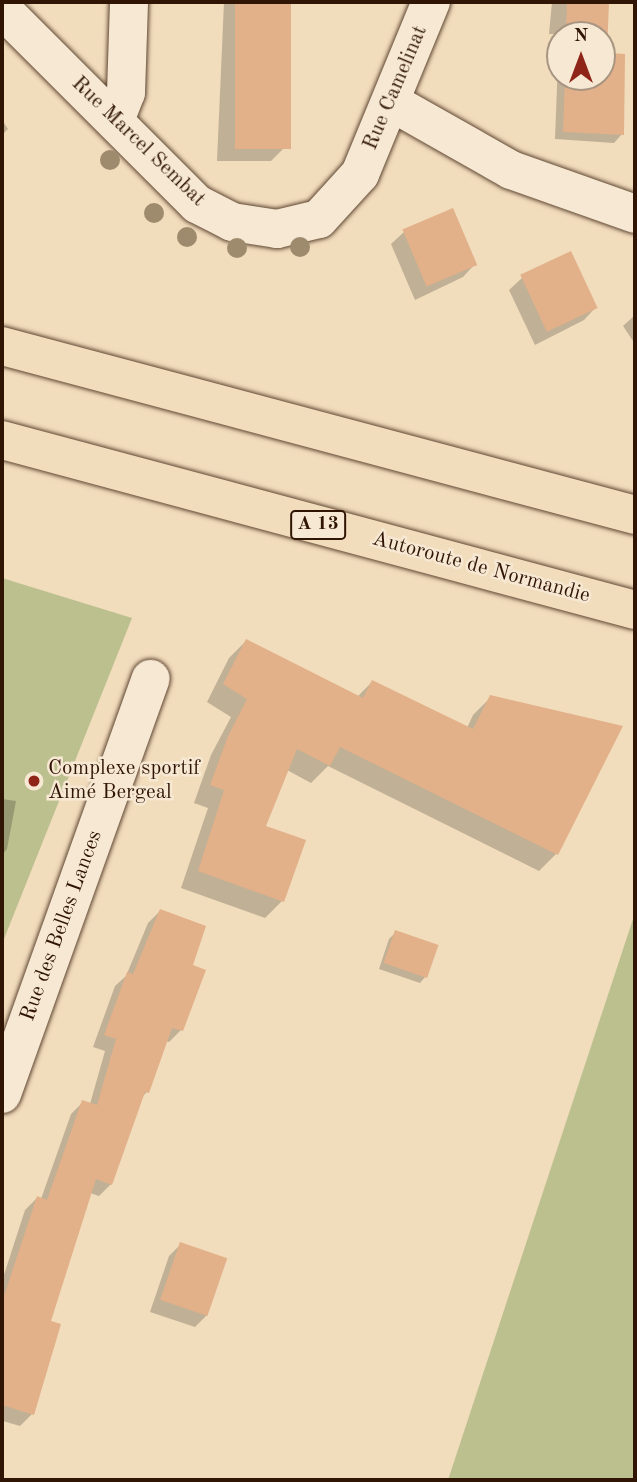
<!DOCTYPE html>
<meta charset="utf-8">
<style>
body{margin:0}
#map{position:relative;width:637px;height:1482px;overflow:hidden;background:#f1dcbc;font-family:"Old Standard TT",serif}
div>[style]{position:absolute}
.green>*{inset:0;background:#bcc08f}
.shadow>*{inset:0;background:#0003}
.building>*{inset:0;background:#e2b089;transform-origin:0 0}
.roads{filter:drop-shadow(0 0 2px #604733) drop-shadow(0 0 2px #604733)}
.street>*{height:38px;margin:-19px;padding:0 19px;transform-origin:19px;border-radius:19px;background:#f6e8d3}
.highway>*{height:38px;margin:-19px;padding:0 19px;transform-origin:19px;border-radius:19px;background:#f1dcbc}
.trees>*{width:20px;height:20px;margin:-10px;border-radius:50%;background:#9e8b6e}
.dots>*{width:19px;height:19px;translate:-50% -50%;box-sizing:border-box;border:4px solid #f6e8d3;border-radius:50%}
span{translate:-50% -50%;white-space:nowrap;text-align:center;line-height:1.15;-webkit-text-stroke:5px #f6e8d3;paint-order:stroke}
.shield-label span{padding:2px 5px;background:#f6e8d3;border:2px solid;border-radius:5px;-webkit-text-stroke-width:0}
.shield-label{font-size:19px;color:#301505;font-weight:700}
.street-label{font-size:21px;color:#301505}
.poi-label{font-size:21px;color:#301505}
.left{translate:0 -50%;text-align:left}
.frame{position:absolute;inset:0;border:4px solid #301505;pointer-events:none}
.north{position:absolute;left:546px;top:21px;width:70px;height:70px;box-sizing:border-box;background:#f6e8d3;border:2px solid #a79481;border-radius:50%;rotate:0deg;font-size:19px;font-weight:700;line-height:28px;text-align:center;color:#301505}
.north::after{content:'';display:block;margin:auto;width:24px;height:32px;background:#8f2418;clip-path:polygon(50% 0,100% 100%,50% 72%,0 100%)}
</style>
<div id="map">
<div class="green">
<i style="clip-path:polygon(2px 578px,132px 618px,2px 944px)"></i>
<i style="clip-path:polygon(635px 913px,635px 1480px,448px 1480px)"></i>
</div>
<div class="shadow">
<i style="clip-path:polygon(224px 2px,289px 2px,284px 148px,271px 161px,217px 161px)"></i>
<i style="clip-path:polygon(evenodd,552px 2px,607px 2px,606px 55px,622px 134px,614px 143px,555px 139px,559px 34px,549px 34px,552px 2px,560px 35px,602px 35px,602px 77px,560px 77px,560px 35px)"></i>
<i style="clip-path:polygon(2px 120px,8px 129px,2px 135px)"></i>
<i style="clip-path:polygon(404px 232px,475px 264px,463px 277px,415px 300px,391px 244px)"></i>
<i style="clip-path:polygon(522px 278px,596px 307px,584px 320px,535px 345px,509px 290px)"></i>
<i style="clip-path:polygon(635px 315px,635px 344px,623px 326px)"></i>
<i style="clip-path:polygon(246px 641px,357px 697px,372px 682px,467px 728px,473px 715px,491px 697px,556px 854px,539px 871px,328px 766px,311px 783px,287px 770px,264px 828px,282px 901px,265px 918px,181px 888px,208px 808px,194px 803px,211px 755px,231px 717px,207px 702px,229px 658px)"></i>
<i style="clip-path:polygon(2px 799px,16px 801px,7px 849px,2px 855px)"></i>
<i style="clip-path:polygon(160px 911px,191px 966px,181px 1030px,169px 1042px,166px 1041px,147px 1092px,141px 1098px,111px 1184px,99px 1196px,90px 1193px,49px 1322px,32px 1414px,20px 1426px,3px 1421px,2px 1426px,2px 1281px,25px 1210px,37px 1198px,41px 1199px,71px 1114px,83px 1102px,90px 1104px,105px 1051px,93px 1047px,115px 986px,126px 976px,148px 923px)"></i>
<i style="clip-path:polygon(396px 932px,426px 976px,420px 983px,379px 969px,389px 939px)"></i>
<i style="clip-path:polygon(181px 1244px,207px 1315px,195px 1327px,150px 1312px,169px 1256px)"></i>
</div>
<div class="building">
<i style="left:235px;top:2px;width:56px;height:147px"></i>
<i style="clip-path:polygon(567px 2px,609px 2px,607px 53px,625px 54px,624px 135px,563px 132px,565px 77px,602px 77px,602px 35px,566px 35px)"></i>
<i style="left:453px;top:208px;width:62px;height:55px;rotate:67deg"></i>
<i style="left:571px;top:251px;width:63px;height:56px;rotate:65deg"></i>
<i style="clip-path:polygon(246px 639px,363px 698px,372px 680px,473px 729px,490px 695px,623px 726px,558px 855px,340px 747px,330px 766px,297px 749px,266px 826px,306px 840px,284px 902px,198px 871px,224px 790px,210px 785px,228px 736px,247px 699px,223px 684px)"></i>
<i style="clip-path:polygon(160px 909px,206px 926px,193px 965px,206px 970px,183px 1031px,172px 1028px,149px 1093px,145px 1092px,112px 1185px,96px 1179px,51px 1321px,61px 1324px,34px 1415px,2px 1405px,2px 1302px,37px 1196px,47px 1200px,82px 1100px,97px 1105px,116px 1039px,104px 1035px,127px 972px,133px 974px)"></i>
<i style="left:395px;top:930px;width:46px;height:35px;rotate:19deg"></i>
<i style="left:180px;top:1242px;width:50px;height:61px;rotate:19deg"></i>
</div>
<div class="roads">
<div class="street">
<i style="left:2px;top:9px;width:276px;rotate:45deg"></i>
<i style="left:197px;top:204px;width:39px;rotate:27deg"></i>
<i style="left:232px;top:222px;width:46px;rotate:8.8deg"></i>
<i style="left:277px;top:229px;width:43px;rotate:-13.4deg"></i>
<i style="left:319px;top:219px;width:61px;rotate:-47.7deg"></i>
<i style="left:360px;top:174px;width:186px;rotate:-67.6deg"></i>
<i style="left:391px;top:102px;width:138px;rotate:29.5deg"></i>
<i style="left:511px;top:170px;width:132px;rotate:19.5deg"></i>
<i style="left:115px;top:121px;width:30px;rotate:-69deg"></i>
<i style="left:126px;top:93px;width:91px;rotate:-88.1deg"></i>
<i style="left:2px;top:1094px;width:441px;rotate:-70.3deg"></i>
</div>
<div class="highway">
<i style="left:2px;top:346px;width:655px;rotate:14.95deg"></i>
<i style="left:2px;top:440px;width:655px;rotate:15.03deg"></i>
</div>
</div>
<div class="trees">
<i style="left:110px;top:160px"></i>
<i style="left:154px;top:213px"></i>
<i style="left:187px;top:237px"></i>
<i style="left:300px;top:247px"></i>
<i style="left:237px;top:248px"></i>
</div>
<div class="dots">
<i style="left:34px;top:781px;background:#8f2418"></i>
</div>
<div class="shield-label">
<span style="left:318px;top:525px">A 13</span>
</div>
<div class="street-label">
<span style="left:396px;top:88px;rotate:-67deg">Rue Camelinat</span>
<span style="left:138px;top:142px;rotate:44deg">Rue Marcel Sembat</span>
<span style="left:481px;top:568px;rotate:15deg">Autoroute de Normandie</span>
<span style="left:62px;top:926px;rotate:-70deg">Rue des Belles Lances</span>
</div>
<div class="poi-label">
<span class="left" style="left:48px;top:781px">Complexe sportif<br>Aimé Bergeal</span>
</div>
<div class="frame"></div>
<div class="north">N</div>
</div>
